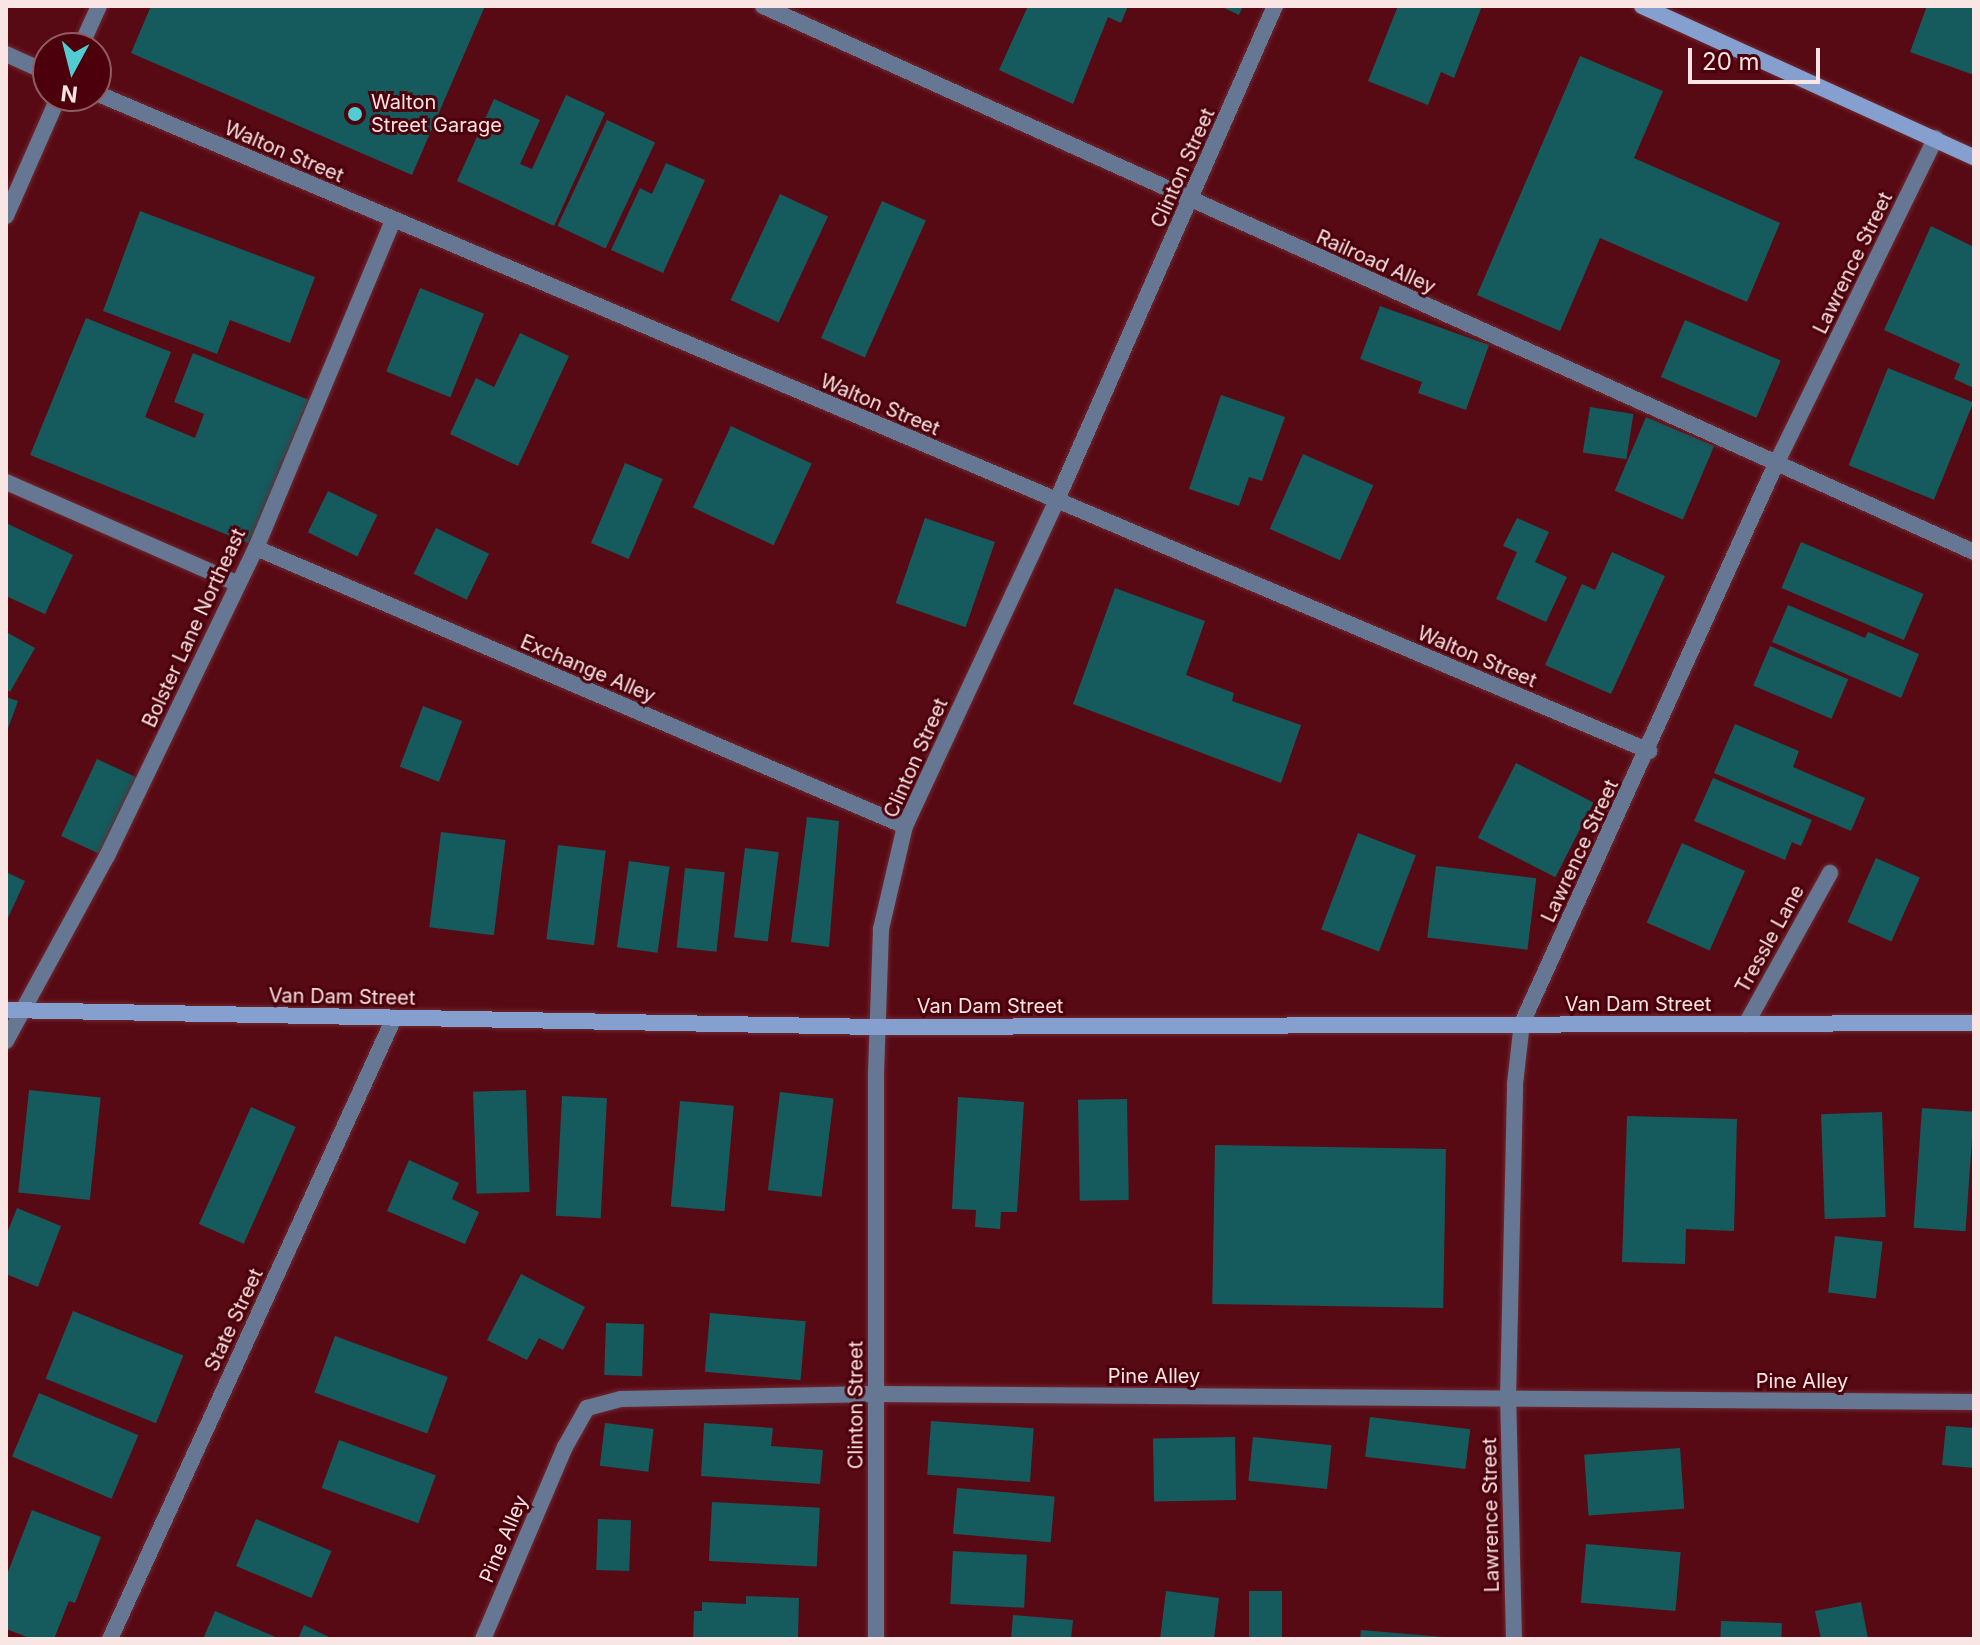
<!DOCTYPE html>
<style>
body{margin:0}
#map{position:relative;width:1980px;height:1645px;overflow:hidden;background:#580a14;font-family:Inter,sans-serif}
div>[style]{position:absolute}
.building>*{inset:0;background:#155a5d;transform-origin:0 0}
.roads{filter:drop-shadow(0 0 2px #6e2931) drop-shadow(0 0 2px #6e2931)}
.service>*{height:16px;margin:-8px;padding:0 8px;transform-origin:8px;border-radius:8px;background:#667793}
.minor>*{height:16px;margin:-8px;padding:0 8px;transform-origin:8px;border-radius:8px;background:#667793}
.tertiary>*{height:16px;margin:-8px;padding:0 8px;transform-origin:8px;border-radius:8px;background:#667793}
.secondary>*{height:16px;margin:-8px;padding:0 8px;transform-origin:8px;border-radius:8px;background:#85a0ce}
.dots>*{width:22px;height:22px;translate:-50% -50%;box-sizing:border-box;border:4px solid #4b000b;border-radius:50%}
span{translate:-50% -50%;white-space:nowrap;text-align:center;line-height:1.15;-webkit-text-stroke:6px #4b000b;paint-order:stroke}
.poi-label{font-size:20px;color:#f8e5e4}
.left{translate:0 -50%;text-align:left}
.street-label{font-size:20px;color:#f8e5e4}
.frame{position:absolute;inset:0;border:8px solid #f8e5e4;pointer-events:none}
.north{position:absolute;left:32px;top:32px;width:80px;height:80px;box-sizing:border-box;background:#4b000b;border:2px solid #905c62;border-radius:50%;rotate:187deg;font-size:22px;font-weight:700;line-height:32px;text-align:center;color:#f8e5e4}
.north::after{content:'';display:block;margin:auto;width:28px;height:36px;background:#51ccd3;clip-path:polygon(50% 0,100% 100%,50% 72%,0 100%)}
.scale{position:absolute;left:1688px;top:48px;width:132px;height:36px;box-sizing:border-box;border:4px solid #f8e5e4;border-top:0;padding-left:10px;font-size:24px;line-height:28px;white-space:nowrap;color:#f8e5e4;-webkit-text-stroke:6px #4b000b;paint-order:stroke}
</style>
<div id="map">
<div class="building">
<i style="clip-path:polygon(151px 6px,485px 6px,412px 175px,131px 53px)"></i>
<i style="clip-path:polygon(1028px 6px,1128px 6px,1121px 23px,1108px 17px,1073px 104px,999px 70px)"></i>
<i style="clip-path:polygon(1220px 6px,1243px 6px,1239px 15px)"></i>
<i style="clip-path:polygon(1398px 6px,1482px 6px,1454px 78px,1441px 72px,1428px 105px,1368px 81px)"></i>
<i style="clip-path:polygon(1927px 6px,1974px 6px,1974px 75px,1910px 52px)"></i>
<i style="clip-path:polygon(1580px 56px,1663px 91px,1634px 158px,1780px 223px,1747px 302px,1600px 238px,1560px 331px,1477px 295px)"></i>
<i style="clip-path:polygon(566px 95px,605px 113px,554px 226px,457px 181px,494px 99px,540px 120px,520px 164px,532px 169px)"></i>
<i style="left:607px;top:120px;width:53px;height:117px;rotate:25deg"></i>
<i style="clip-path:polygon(666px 163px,705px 180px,663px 273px,611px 250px,640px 188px,652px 194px)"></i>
<i style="left:780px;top:194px;width:53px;height:117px;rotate:25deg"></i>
<i style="left:882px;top:201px;width:48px;height:150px;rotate:24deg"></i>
<i style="clip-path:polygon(140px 211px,315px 277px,290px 343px,230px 320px,217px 354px,103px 311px)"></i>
<i style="clip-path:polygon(1931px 226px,1974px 247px,1974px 388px,1954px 379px,1960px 364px,1884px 330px)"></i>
<i style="left:420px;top:288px;width:69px;height:90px;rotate:22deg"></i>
<i style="clip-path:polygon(1380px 306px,1489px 345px,1466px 410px,1418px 393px,1422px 382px,1360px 359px)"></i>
<i style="clip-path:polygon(86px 318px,171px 352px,145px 417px,195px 438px,204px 414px,174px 402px,193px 353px,314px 402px,255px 546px,30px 455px)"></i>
<i style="left:1685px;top:320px;width:104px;height:62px;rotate:23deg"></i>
<i style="clip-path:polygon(520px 333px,569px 356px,518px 466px,450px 434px,476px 378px,494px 387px)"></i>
<i style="left:1888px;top:368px;width:92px;height:105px;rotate:22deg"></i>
<i style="clip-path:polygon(1221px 395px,1285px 417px,1262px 481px,1249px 477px,1239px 506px,1189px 489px)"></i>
<i style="left:1590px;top:407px;width:44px;height:46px;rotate:9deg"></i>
<i style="left:1646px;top:417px;width:74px;height:80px;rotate:23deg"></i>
<i style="left:731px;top:426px;width:89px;height:90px;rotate:25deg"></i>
<i style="left:1303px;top:454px;width:77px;height:82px;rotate:24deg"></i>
<i style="left:625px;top:463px;width:41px;height:87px;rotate:23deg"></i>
<i style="left:328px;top:491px;width:55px;height:46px;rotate:26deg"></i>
<i style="left:925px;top:518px;width:74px;height:90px;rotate:19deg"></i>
<i style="clip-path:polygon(1517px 518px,1549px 532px,1535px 562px,1567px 577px,1546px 622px,1496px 599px,1517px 552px,1503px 546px)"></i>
<i style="clip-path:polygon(6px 523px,73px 555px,45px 614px,6px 596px)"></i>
<i style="left:436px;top:528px;width:59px;height:51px;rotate:26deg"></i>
<i style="left:1801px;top:542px;width:133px;height:50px;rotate:23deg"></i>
<i style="clip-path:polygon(1612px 552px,1665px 576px,1611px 694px,1545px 665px,1582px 584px,1595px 590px)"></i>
<i style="clip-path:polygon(1115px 588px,1205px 621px,1186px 675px,1234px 693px,1232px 701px,1301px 725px,1281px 783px,1073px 704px)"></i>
<i style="clip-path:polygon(1788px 605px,1865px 638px,1868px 632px,1919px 654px,1901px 698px,1772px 642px)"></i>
<i style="clip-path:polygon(6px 632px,35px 648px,10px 692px,6px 689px)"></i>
<i style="left:1770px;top:646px;width:85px;height:43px;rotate:23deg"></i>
<i style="clip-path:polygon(6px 697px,18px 701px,6px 734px)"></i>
<i style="left:423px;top:706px;width:42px;height:65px;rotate:21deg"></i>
<i style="clip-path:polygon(1735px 724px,1799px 751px,1793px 767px,1865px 798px,1851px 831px,1714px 773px)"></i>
<i style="left:97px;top:759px;width:45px;height:85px;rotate:25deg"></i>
<i style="left:1516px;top:763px;width:87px;height:84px;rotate:27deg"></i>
<i style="clip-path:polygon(1713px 778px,1812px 820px,1801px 846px,1792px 842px,1785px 860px,1694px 821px)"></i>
<i style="clip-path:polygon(807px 817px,839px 821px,829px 947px,791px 942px)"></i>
<i style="left:441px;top:832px;width:65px;height:96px;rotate:7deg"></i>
<i style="left:1358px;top:833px;width:62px;height:103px;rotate:21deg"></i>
<i style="left:1682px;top:843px;width:69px;height:87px;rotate:24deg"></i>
<i style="left:558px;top:845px;width:48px;height:95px;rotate:7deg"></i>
<i style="left:745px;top:848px;width:34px;height:90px;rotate:7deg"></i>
<i style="left:1876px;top:858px;width:48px;height:70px;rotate:24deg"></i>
<i style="left:629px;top:861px;width:41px;height:87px;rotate:8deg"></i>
<i style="left:1436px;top:866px;width:101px;height:72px;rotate:7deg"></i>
<i style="left:685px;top:868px;width:40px;height:80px;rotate:6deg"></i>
<i style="clip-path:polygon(6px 872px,25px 881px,6px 922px)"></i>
<i style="left:29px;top:1090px;width:72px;height:103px;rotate:6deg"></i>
<i style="left:526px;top:1090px;width:102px;height:53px;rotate:88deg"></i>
<i style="left:780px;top:1092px;width:54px;height:99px;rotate:7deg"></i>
<i style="left:562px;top:1096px;width:45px;height:120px;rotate:3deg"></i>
<i style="clip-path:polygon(958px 1097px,1024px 1102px,1017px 1212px,1001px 1212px,1000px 1229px,975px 1227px,976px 1210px,952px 1209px)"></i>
<i style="left:1127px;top:1099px;width:101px;height:49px;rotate:89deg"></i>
<i style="left:680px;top:1101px;width:54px;height:106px;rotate:5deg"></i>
<i style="left:251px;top:1107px;width:49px;height:128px;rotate:24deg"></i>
<i style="left:1922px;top:1108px;width:52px;height:120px;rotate:4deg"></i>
<i style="left:1882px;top:1112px;width:105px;height:61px;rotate:88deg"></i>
<i style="clip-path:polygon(1627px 1116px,1737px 1119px,1734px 1231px,1686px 1229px,1685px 1264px,1622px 1262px)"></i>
<i style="left:1215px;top:1145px;width:231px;height:159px;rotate:1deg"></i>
<i style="clip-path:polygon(409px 1160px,459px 1183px,452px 1199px,479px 1212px,465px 1244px,387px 1211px)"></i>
<i style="clip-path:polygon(17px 1208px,61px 1226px,38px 1287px,6px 1274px,6px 1236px)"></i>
<i style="left:1835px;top:1236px;width:48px;height:57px;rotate:7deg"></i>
<i style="clip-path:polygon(521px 1274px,585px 1307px,563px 1350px,539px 1338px,527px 1360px,487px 1340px)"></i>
<i style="left:73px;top:1311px;width:119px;height:73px;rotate:22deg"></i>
<i style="left:710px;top:1313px;width:96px;height:59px;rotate:5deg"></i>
<i style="left:606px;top:1323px;width:38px;height:52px;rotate:2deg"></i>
<i style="left:335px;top:1336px;width:120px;height:60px;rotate:20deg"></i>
<i style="left:39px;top:1393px;width:108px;height:69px;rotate:23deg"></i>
<i style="left:1370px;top:1417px;width:101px;height:40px;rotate:7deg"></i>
<i style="left:931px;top:1421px;width:103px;height:54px;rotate:4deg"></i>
<i style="left:605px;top:1423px;width:49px;height:43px;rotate:7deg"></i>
<i style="clip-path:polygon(704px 1423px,773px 1428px,771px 1446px,823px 1450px,820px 1484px,701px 1476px)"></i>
<i style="clip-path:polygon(1946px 1426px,1974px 1428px,1974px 1468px,1942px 1465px)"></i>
<i style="left:1235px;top:1437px;width:63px;height:82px;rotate:89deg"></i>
<i style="left:1253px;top:1437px;width:79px;height:44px;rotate:6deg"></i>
<i style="left:339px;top:1440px;width:103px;height:51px;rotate:20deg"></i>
<i style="left:1680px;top:1448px;width:61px;height:96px;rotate:86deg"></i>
<i style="left:957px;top:1488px;width:98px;height:46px;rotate:5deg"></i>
<i style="left:712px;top:1502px;width:108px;height:59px;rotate:3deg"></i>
<i style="clip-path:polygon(32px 1510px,101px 1537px,75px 1603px,69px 1601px,54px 1639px,32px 1639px,6px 1629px,6px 1577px)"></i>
<i style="left:256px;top:1519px;width:82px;height:51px;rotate:23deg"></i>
<i style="left:598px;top:1519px;width:33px;height:51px;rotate:2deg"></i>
<i style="left:1586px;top:1544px;width:95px;height:59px;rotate:5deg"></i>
<i style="left:953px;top:1551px;width:74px;height:53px;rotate:3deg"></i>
<i style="clip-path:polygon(1166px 1591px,1219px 1598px,1214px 1639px,1160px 1639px)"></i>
<i style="left:1249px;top:1591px;width:33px;height:48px"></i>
<i style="clip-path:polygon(746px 1596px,799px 1598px,798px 1637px,693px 1639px,694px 1611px,702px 1611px,702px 1602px,746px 1604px)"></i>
<i style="clip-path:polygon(1861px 1602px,1868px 1639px,1821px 1639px,1815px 1611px)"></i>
<i style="clip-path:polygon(215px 1611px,280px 1639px,203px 1639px)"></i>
<i style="clip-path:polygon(1013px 1615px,1073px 1620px,1071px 1639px,1011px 1639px)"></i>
<i style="left:1721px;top:1621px;width:61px;height:18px;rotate:2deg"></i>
<i style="clip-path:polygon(304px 1625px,329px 1637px,328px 1639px,298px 1639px)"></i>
<i style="clip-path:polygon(1361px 1630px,1443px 1637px,1443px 1639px,1360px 1639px)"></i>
</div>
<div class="roads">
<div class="service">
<i style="left:763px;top:6px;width:1328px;rotate:24.27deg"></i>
<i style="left:6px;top:482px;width:253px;rotate:23.7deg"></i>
<i style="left:256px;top:548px;width:706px;rotate:23.19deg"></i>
</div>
<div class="minor">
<i style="left:80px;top:48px;width:46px;rotate:-65.7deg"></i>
<i style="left:6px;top:54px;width:46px;rotate:24.3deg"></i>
<i style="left:96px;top:93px;width:1687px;rotate:22.96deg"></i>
<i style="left:6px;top:216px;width:131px;rotate:-66.2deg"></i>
<i style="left:1746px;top:1024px;width:173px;rotate:-60.9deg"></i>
<i style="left:6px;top:1041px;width:211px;rotate:-61.4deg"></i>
<i style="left:107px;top:856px;width:342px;rotate:-64.2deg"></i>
<i style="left:256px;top:548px;width:355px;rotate:-67.3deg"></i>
<i style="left:110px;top:1639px;width:683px;rotate:-65.42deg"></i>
<i style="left:483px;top:1639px;width:209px;rotate:-66.9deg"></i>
<i style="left:565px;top:1447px;width:45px;rotate:-60.6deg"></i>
<i style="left:587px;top:1408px;width:35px;rotate:-15deg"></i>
<i style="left:621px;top:1399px;width:255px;rotate:-1.1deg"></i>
<i style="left:876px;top:1394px;width:1098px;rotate:0.42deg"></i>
<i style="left:1514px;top:1639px;width:241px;rotate:-91.4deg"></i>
<i style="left:1508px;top:1398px;width:314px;rotate:-88.7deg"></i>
<i style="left:1515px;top:1084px;width:61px;rotate:-83.5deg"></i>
<i style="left:1522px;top:1023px;width:612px;rotate:-65.57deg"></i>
<i style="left:1775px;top:466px;width:365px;rotate:-63.9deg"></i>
</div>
<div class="tertiary">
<i style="left:876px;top:1639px;width:566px;rotate:-90deg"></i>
<i style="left:876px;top:1073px;width:144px;rotate:-88deg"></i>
<i style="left:881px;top:929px;width:106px;rotate:-76.9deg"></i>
<i style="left:905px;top:826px;width:357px;rotate:-65deg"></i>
<i style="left:1056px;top:502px;width:542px;rotate:-66.18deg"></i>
</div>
<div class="secondary">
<i style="left:1642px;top:6px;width:365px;rotate:24.5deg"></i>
<i style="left:6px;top:1010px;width:873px;rotate:1.12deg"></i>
<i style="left:879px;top:1027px;width:1095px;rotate:-0.21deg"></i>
</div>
</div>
<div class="dots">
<i style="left:355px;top:114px;background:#51ccd3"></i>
</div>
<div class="poi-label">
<span class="left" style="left:371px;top:114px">Walton<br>Street Garage</span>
</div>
<div class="street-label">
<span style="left:284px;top:152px;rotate:23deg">Walton Street</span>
<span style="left:1183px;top:168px;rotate:-66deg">Clinton Street</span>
<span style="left:1376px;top:262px;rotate:24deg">Railroad Alley</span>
<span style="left:1853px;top:263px;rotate:-64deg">Lawrence Street</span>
<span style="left:880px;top:405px;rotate:23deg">Walton Street</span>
<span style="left:194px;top:628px;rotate:-65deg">Bolster Lane Northeast</span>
<span style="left:1477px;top:657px;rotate:23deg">Walton Street</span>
<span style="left:588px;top:669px;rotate:23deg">Exchange Alley</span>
<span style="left:916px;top:758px;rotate:-66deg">Clinton Street</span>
<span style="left:1580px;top:851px;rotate:-65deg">Lawrence Street</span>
<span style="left:1770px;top:939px;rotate:-61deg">Tressle Lane</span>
<span style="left:342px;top:997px;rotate:1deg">Van Dam Street</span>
<span style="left:1638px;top:1004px">Van Dam Street</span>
<span style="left:990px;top:1006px">Van Dam Street</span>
<span style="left:234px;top:1320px;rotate:-65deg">State Street</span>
<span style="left:1154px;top:1376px">Pine Alley</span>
<span style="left:1802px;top:1381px">Pine Alley</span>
<span style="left:856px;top:1405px;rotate:-90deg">Clinton Street</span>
<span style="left:1491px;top:1515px;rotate:-91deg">Lawrence Street</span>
<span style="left:504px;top:1539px;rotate:-67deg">Pine Alley</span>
</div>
<div class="frame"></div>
<div class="north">N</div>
<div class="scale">20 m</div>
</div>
